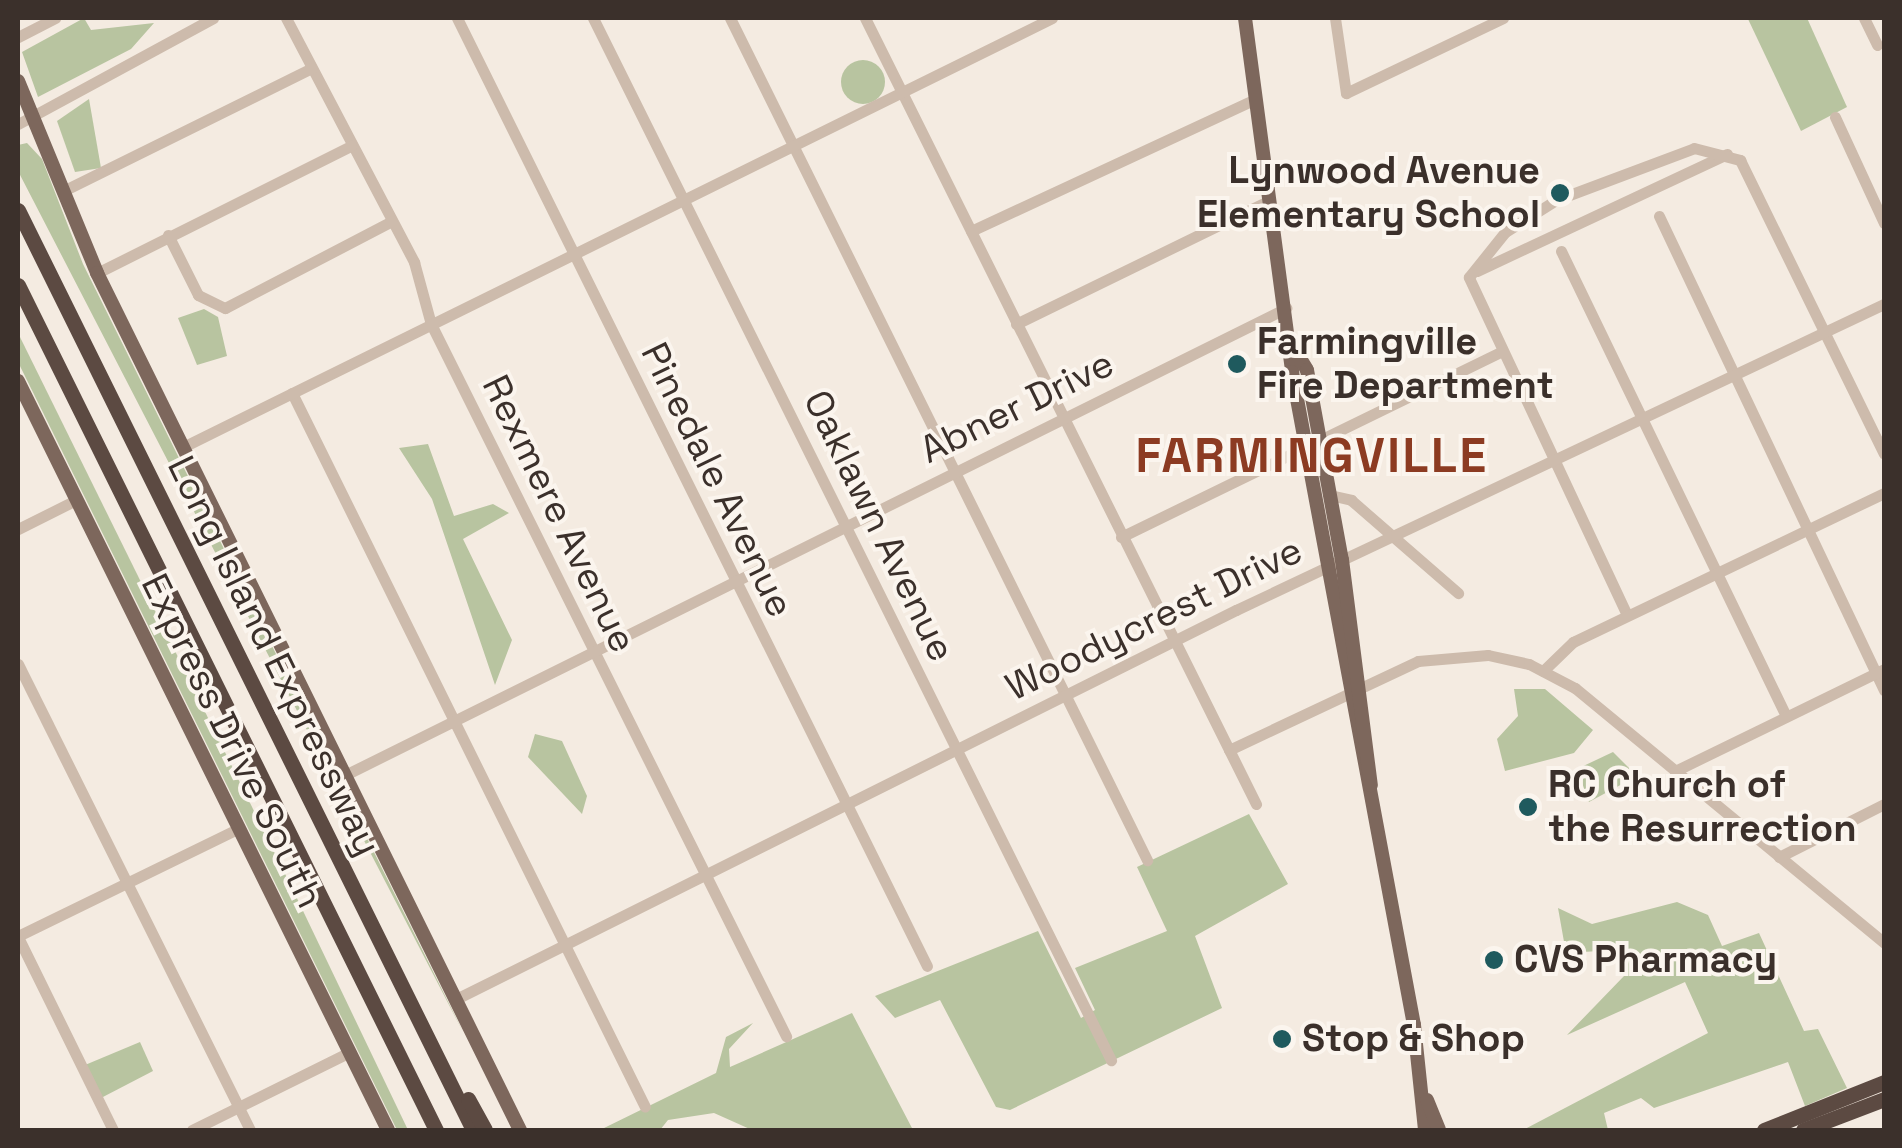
<!DOCTYPE html>
<style>
body{margin:0}
#map{position:relative;width:1902px;height:1148px;overflow:hidden;background:#f4ebe1;font-family:"Space Grotesk",sans-serif}
div>[style]{position:absolute}
.green>*{inset:0;background:#b8c4a0}
.round{border-radius:50%}
.minor>*{height:11px;margin:-5.5px;padding:0 5.5px;transform-origin:5.5px;border-radius:5.5px;background:#cdbbac}
.major>*{height:14px;margin:-7px;padding:0 7px;transform-origin:7px;border-radius:7px;background:#7d675c}
.highway>*{height:15px;margin:-7.5px;padding:0 7.5px;transform-origin:7.5px;border-radius:7.5px;background:#5c4a42}
.dots>*{width:28px;height:28px;translate:-50% -50%;box-sizing:border-box;border:5px solid #fbf5ee;border-radius:50%}
span{translate:-50% -50%;white-space:nowrap;text-align:center;line-height:1.15;-webkit-text-stroke:8px #fbf5ee;paint-order:stroke}
.poi-label{font-size:38px;color:#3b302b;font-weight:700}
.right{translate:-100% -50%;text-align:right}
.left{translate:0 -50%;text-align:left}
.street-label{font-size:38px;color:#3b302b}
.district-label{font-size:48px;color:#8c3b22;font-weight:700;letter-spacing:2.5px}
.frame{position:absolute;inset:0;border:20px solid #3b302b;pointer-events:none}
</style>
<div id="map">
<div class="green">
<i style="clip-path:polygon(84px 18px,91px 30px,154px 23px,131px 49px,38px 97px,22px 52px)"></i>
<i style="clip-path:polygon(1807px 18px,1847px 107px,1801px 131px,1748px 19px)"></i>
<i class="round" style="left:841px;top:60px;width:44px;height:44px"></i>
<i style="clip-path:polygon(89px 99px,101px 168px,75px 172px,57px 121px)"></i>
<i style="clip-path:polygon(27px 143px,42px 159px,83px 264px,463px 1032px,18px 171px,18px 145px)"></i>
<i style="clip-path:polygon(204px 309px,218px 317px,227px 356px,197px 365px,178px 318px)"></i>
<i style="clip-path:polygon(18px 333px,293px 890px,408px 1130px,397px 1130px,18px 362px)"></i>
<i style="clip-path:polygon(428px 444px,454px 516px,493px 504px,509px 513px,463px 539px,512px 640px,495px 685px,432px 499px,399px 448px)"></i>
<i style="clip-path:polygon(1514px 689px,1545px 689px,1593px 730px,1574px 753px,1505px 771px,1497px 739px,1518px 716px)"></i>
<i style="clip-path:polygon(535px 734px,562px 741px,587px 796px,582px 814px,528px 757px)"></i>
<i style="clip-path:polygon(1613px 752px,1637px 776px,1589px 802px,1577px 769px)"></i>
<i style="clip-path:polygon(1249px 814px,1288px 884px,1195px 936px,1222px 1008px,1010px 1110px,996px 1107px,940px 1000px,895px 1018px,875px 996px,1038px 931px,1081px 1018px,1095px 1010px,1075px 968px,1167px 931px,1137px 867px)"></i>
<i style="clip-path:polygon(1677px 902px,1708px 915px,1722px 946px,1759px 933px,1804px 1031px,1818px 1029px,1847px 1088px,1805px 1106px,1788px 1062px,1654px 1108px,1641px 1098px,1604px 1113px,1608px 1130px,1523px 1130px,1708px 1033px,1685px 982px,1567px 1035px,1624px 976px,1633px 949px,1566px 953px,1558px 908px,1592px 924px)"></i>
<i style="clip-path:polygon(852px 1013px,913px 1130px,752px 1130px,714px 1113px,668px 1120px,660px 1130px,600px 1130px,716px 1073px,726px 1037px,753px 1023px,729px 1049px,730px 1067px)"></i>
<i style="clip-path:polygon(140px 1042px,153px 1071px,101px 1098px,85px 1065px)"></i>
</div>
<div class="minor">
<i style="left:286px;top:18px;width:276px;rotate:62.3deg"></i>
<i style="left:414px;top:262px;width:64px;rotate:74.7deg"></i>
<i style="left:431px;top:324px;width:796px;rotate:63.5deg"></i>
<i style="left:457px;top:18px;width:1058px;rotate:63.63deg"></i>
<i style="left:593px;top:18px;width:1164px;rotate:63.57deg"></i>
<i style="left:730px;top:18px;width:940px;rotate:63.65deg"></i>
<i style="left:865px;top:18px;width:878px;rotate:63.55deg"></i>
<i style="left:1335px;top:18px;width:76px;rotate:81.7deg"></i>
<i style="left:1346px;top:93px;width:174px;rotate:-25.5deg"></i>
<i style="left:1864px;top:18px;width:30px;rotate:64deg"></i>
<i style="left:18px;top:37px;width:42px;rotate:-27.2deg"></i>
<i style="left:1835px;top:117px;width:117px;rotate:65.2deg"></i>
<i style="left:18px;top:124px;width:222px;rotate:-28.5deg"></i>
<i style="left:65px;top:190px;width:275px;rotate:-26.3deg"></i>
<i style="left:1659px;top:216px;width:525px;rotate:64.61deg"></i>
<i style="left:971px;top:231px;width:313px;rotate:-24.9deg"></i>
<i style="left:168px;top:235px;width:67px;rotate:63.4deg"></i>
<i style="left:198px;top:295px;width:30px;rotate:26deg"></i>
<i style="left:225px;top:308px;width:188px;rotate:-27.5deg"></i>
<i style="left:1561px;top:251px;width:517px;rotate:64.18deg"></i>
<i style="left:1477px;top:271px;width:276px;rotate:-25.1deg"></i>
<i style="left:97px;top:273px;width:284px;rotate:-26.6deg"></i>
<i style="left:1016px;top:324px;width:280px;rotate:-26deg"></i>
<i style="left:292px;top:393px;width:796px;rotate:63.69deg"></i>
<i style="left:183px;top:447px;width:969px;rotate:-26.27deg"></i>
<i style="left:1330px;top:495px;width:22px;rotate:13deg"></i>
<i style="left:1351px;top:500px;width:142px;rotate:41deg"></i>
<i style="left:18px;top:529px;width:65px;rotate:-26.6deg"></i>
<i style="left:1121px;top:537px;width:423px;rotate:-26deg"></i>
<i style="left:1627px;top:615px;width:373px;rotate:-115.1deg"></i>
<i style="left:1469px;top:277px;width:58px;rotate:-51.3deg"></i>
<i style="left:1505px;top:232px;width:60px;rotate:-32.1deg"></i>
<i style="left:1556px;top:200px;width:147px;rotate:-20.6deg"></i>
<i style="left:1694px;top:148px;width:48px;rotate:14.6deg"></i>
<i style="left:1740px;top:160px;width:327px;rotate:63.9deg"></i>
<i style="left:18px;top:664px;width:521px;rotate:63.53deg"></i>
<i style="left:1543px;top:671px;width:42px;rotate:-44deg"></i>
<i style="left:1573px;top:642px;width:345px;rotate:-25.6deg"></i>
<i style="left:1229px;top:750px;width:209px;rotate:-25.2deg"></i>
<i style="left:1418px;top:661px;width:70px;rotate:-4.9deg"></i>
<i style="left:1488px;top:655px;width:42px;rotate:12.4deg"></i>
<i style="left:1529px;top:664px;width:52px;rotate:27.6deg"></i>
<i style="left:1575px;top:688px;width:401px;rotate:39.5deg"></i>
<i style="left:1675px;top:771px;width:233px;rotate:-26deg"></i>
<i style="left:345px;top:775px;width:1051px;rotate:-26.39deg"></i>
<i style="left:1779px;top:857px;width:118px;rotate:-26.8deg"></i>
<i style="left:18px;top:936px;width:246px;rotate:-26deg"></i>
<i style="left:18px;top:937px;width:215px;rotate:63.8deg"></i>
<i style="left:456px;top:999px;width:872px;rotate:-26.51deg"></i>
<i style="left:1236px;top:610px;width:717px;rotate:-25.28deg"></i>
<i style="left:192px;top:1130px;width:176px;rotate:-26.3deg"></i>
</div>
<div class="major">
<i style="left:1245px;top:18px;width:357px;rotate:82.4deg"></i>
<i style="left:1292px;top:372px;width:664px;rotate:79.42deg"></i>
<i style="left:1414px;top:1025px;width:106px;rotate:84deg"></i>
<i style="left:18px;top:81px;width:208px;rotate:67.6deg"></i>
<i style="left:97px;top:273px;width:956px;rotate:63.73deg"></i>
<i style="left:1295px;top:350px;width:23px;rotate:59deg"></i>
<i style="left:1307px;top:370px;width:193px;rotate:79.6deg"></i>
<i style="left:1342px;top:560px;width:227px;rotate:82.7deg"></i>
<i style="left:18px;top:381px;width:835px;rotate:63.71deg"></i>
<i style="left:1427px;top:1100px;width:32px;rotate:68deg"></i>
</div>
<div class="highway">
<i style="left:18px;top:210px;width:1026px;rotate:63.68deg"></i>
<i style="left:18px;top:285px;width:943px;rotate:63.68deg"></i>
<i style="left:468px;top:1099px;width:35px;rotate:61deg"></i>
<i style="left:1764px;top:1130px;width:129px;rotate:-21.8deg"></i>
<i style="left:1803px;top:1130px;width:87px;rotate:-20.9deg"></i>
</div>
<div class="dots">
<i style="left:1560px;top:193px;background:#1f5a5e"></i>
<i style="left:1237px;top:364px;background:#1f5a5e"></i>
<i style="left:1528px;top:807px;background:#1f5a5e"></i>
<i style="left:1494px;top:960px;background:#1f5a5e"></i>
<i style="left:1282px;top:1039px;background:#1f5a5e"></i>
</div>
<div class="poi-label">
<span class="right" style="left:1540px;top:193px">Lynwood Avenue<br>Elementary School</span>
<span class="left" style="left:1257px;top:364px">Farmingville<br>Fire Department</span>
<span class="left" style="left:1548px;top:807px">RC Church of<br>the Resurrection</span>
<span class="left" style="left:1514px;top:960px">CVS Pharmacy</span>
<span class="left" style="left:1302px;top:1039px">Stop &amp; Shop</span>
</div>
<div class="street-label">
<span style="left:1017px;top:407px;rotate:-26deg">Abner Drive</span>
<span style="left:717px;top:480px;rotate:64deg">Pinedale Avenue</span>
<span style="left:559px;top:514px;rotate:64deg">Rexmere Avenue</span>
<span style="left:879px;top:526px;rotate:64deg">Oaklawn Avenue</span>
<span style="left:1154px;top:619px;rotate:-26deg">Woodycrest Drive</span>
<span style="left:274px;top:656px;rotate:64deg">Long Island Expressway</span>
<span style="left:232px;top:741px;rotate:64deg">Express Drive South</span>
</div>
<div class="district-label">
<span style="left:1312px;top:456px">FARMINGVILLE</span>
</div>
<div class="frame"></div>
</div>
